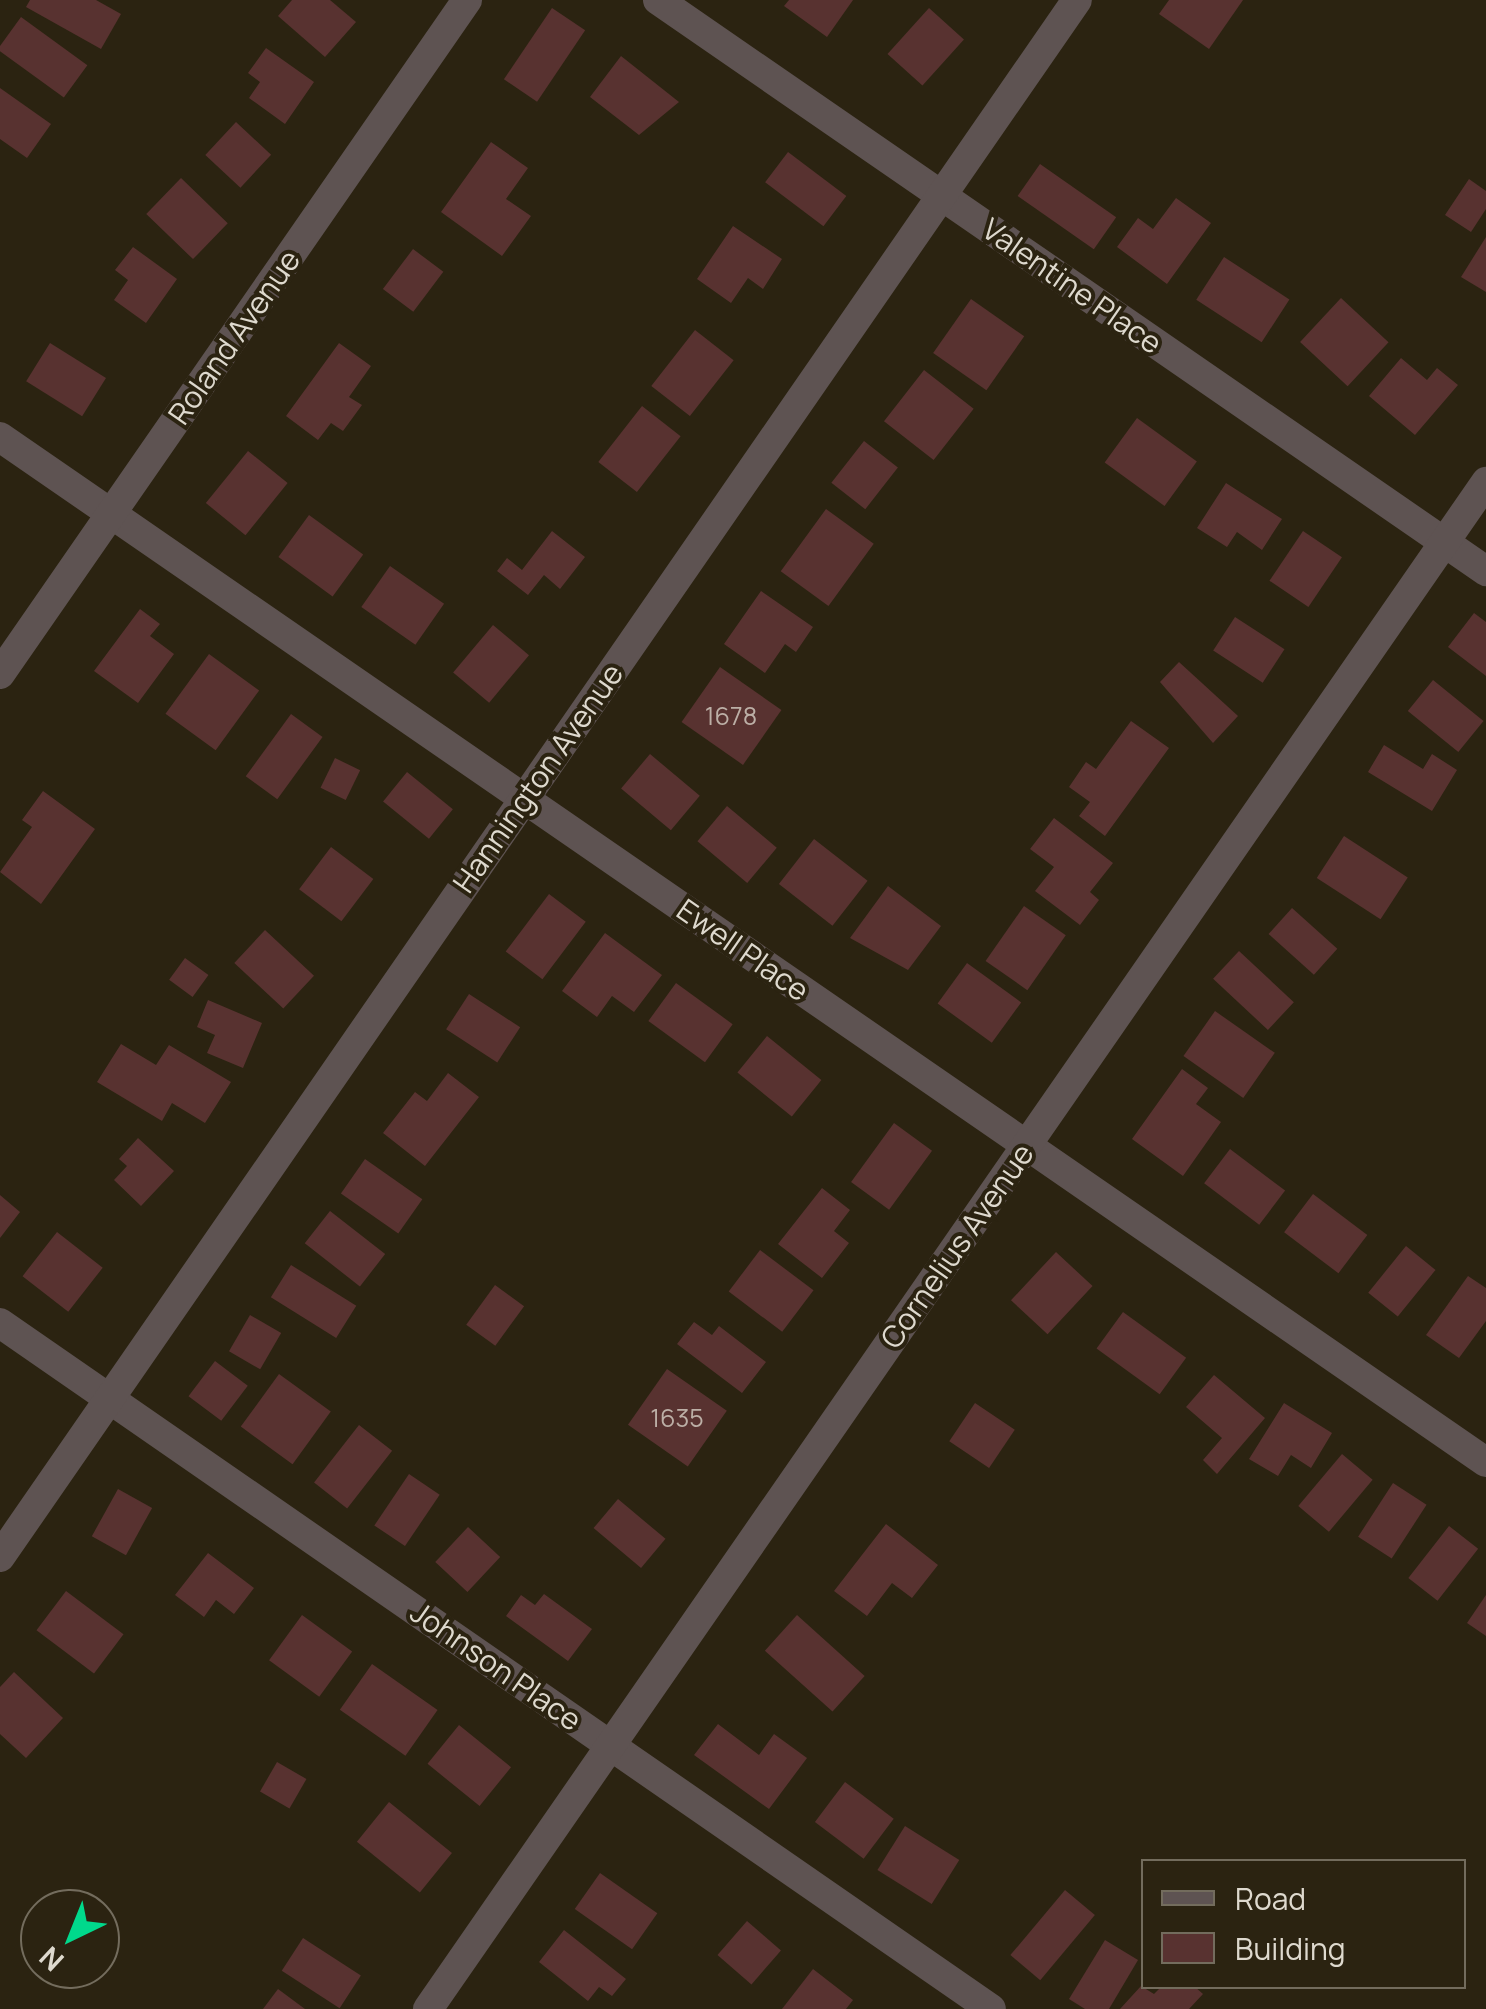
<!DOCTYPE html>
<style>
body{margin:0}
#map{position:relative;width:1486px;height:2009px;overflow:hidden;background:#2b2311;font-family:Manrope,sans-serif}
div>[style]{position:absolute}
.building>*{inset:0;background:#583230;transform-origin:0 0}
.minor>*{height:30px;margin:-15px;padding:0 15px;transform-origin:15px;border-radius:15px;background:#5e5352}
span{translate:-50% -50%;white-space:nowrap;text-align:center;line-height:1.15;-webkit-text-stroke:8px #2b2311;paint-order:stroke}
.number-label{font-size:25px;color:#bcafa6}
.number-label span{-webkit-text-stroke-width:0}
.street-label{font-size:30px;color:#ded9ce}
.legend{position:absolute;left:1141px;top:1859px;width:325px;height:130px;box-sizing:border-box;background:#2b2311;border:2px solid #736c5d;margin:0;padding:12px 18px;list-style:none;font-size:30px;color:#ded9ce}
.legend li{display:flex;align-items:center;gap:20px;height:50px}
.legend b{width:50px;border:2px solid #736c5d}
.north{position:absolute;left:20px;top:1889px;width:100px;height:100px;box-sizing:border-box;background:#2b2311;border:2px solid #736c5d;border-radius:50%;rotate:223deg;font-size:28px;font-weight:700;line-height:40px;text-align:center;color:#ded9ce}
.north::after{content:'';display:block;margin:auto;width:35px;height:45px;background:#00d98c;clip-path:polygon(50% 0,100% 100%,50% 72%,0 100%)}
</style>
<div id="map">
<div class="building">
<i style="clip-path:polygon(30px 0,96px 0,121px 14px,101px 49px,26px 7px)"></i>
<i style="clip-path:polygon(292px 0,330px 0,356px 22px,325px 57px,278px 16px)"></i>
<i style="clip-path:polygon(789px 0,853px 0,827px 37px,784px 6px)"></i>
<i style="clip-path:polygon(1169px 0,1243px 0,1209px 49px,1159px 14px)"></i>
<i style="left:552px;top:8px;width:40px;height:86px;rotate:34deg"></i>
<i style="left:929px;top:8px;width:47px;height:62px;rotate:42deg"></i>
<i style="left:21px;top:17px;width:82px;height:40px;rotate:36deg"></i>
<i style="clip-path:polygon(266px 48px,314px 82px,285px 124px,249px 98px,260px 82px,248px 73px)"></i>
<i style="clip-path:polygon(621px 56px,679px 102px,639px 135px,590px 97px)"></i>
<i style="clip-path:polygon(0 88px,51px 124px,27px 158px,0 139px)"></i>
<i style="left:236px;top:122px;width:48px;height:45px;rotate:43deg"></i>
<i style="clip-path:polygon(491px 142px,528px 168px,506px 199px,531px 216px,502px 256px,441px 212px)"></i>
<i style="left:788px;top:152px;width:73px;height:38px;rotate:37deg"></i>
<i style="left:1040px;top:164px;width:93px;height:39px;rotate:35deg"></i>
<i style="left:181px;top:178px;width:65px;height:50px;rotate:44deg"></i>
<i style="clip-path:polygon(1469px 179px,1486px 191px,1486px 209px,1471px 232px,1445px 215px)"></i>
<i style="clip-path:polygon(1176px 198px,1211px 223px,1167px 284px,1117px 247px,1138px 218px,1153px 229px)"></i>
<i style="clip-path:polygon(733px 226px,782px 259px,763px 289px,748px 278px,731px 303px,697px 279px)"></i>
<i style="clip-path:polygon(1486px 237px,1486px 292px,1461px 277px)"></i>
<i style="clip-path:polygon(133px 247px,177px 279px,146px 323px,114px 300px,128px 280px,115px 270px)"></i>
<i style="left:413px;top:249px;width:38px;height:50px;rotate:37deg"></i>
<i style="left:1224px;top:257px;width:78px;height:51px;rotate:33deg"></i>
<i style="left:1341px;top:298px;width:65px;height:60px;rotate:43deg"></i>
<i style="left:971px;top:299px;width:65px;height:66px;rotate:35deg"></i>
<i style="left:695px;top:330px;width:49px;height:71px;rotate:38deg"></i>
<i style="left:50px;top:343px;width:66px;height:45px;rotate:32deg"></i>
<i style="clip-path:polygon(339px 343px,371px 366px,349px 397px,362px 405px,343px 431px,331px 423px,318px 440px,286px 416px)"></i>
<i style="clip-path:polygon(1401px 358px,1427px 380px,1437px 368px,1458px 385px,1415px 435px,1369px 396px)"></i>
<i style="left:924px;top:370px;width:63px;height:65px;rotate:38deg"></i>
<i style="left:642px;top:406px;width:49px;height:71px;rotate:38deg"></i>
<i style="left:1137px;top:418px;width:74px;height:55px;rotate:36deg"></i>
<i style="left:864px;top:441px;width:43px;height:53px;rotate:38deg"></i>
<i style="left:248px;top:451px;width:51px;height:67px;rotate:39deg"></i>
<i style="clip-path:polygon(1226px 483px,1282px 519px,1262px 550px,1237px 532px,1227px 547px,1197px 528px)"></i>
<i style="left:826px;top:509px;width:59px;height:77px;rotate:36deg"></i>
<i style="left:309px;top:515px;width:67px;height:52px;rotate:36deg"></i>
<i style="clip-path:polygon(552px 531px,585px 557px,560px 589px,544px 575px,528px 595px,497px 571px,507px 558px,522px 570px)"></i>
<i style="left:1303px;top:531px;width:47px;height:60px;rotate:34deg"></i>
<i style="left:390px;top:566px;width:66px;height:50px;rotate:35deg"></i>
<i style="clip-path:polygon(761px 591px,813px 627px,796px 652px,785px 644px,765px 673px,724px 644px)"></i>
<i style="clip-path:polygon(140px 609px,160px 624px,150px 636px,174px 654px,138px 703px,94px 671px)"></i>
<i style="clip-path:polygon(1474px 613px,1486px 622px,1486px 676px,1448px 647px)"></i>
<i style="left:1235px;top:617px;width:59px;height:40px;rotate:33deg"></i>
<i style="left:493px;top:625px;width:47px;height:62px;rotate:40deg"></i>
<i style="left:209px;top:654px;width:62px;height:74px;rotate:36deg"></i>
<i style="clip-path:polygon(1179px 662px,1238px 716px,1213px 743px,1160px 682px)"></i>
<i style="left:720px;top:667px;width:75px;height:67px;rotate:35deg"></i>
<i style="left:1433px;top:680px;width:65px;height:40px;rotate:39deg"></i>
<i style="left:291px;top:714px;width:39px;height:77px;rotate:36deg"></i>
<i style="clip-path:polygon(1131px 721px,1169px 748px,1105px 836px,1079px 816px,1090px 802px,1069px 787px,1086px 762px,1096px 769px)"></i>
<i style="clip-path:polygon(1384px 745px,1423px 769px,1432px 754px,1457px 770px,1432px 811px,1368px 772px)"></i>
<i style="left:650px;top:754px;width:65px;height:45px;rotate:40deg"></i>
<i style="left:335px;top:758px;width:28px;height:33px;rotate:26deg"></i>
<i style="left:407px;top:772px;width:59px;height:38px;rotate:39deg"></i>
<i style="clip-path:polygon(43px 791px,95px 829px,41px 904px,0 872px,32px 827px,22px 820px)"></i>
<i style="left:727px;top:806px;width:65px;height:46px;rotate:40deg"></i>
<i style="clip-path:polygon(1054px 818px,1113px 863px,1090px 892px,1099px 900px,1080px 925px,1035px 891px,1054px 867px,1030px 849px)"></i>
<i style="left:1344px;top:836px;width:76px;height:50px;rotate:33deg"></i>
<i style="left:814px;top:839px;width:68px;height:57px;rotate:38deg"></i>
<i style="left:331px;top:847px;width:53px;height:53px;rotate:37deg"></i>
<i style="clip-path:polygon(888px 886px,941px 926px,908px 970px,850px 938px)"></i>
<i style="left:549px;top:894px;width:46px;height:72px;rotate:37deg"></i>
<i style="left:1024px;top:906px;width:51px;height:67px;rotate:35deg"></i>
<i style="left:1292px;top:908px;width:61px;height:35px;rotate:42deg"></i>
<i style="left:265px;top:930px;width:67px;height:45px;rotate:43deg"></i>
<i style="clip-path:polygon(605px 933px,662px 975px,634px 1012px,612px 996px,597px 1017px,562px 991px)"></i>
<i style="left:1239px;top:951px;width:75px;height:38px;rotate:43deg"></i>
<i style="left:185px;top:958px;width:29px;height:27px;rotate:36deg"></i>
<i style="left:967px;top:963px;width:67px;height:50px;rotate:36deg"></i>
<i style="left:676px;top:983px;width:70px;height:47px;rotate:36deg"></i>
<i style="left:469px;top:994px;width:61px;height:42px;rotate:33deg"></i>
<i style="clip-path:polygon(208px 1000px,262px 1023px,243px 1068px,207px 1053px,215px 1035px,197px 1027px)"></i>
<i style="left:1215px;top:1011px;width:73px;height:55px;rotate:35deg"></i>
<i style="left:767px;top:1036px;width:70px;height:47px;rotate:39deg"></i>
<i style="clip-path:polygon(121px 1044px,156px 1065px,169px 1045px,231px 1082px,205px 1123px,172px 1103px,162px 1121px,97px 1082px)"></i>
<i style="clip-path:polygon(1182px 1069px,1208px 1088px,1196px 1104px,1221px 1122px,1183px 1176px,1132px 1139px)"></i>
<i style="clip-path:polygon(448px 1073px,479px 1097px,425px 1166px,383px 1133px,415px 1092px,427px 1101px)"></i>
<i style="left:894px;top:1123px;width:47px;height:73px;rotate:36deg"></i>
<i style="clip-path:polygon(138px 1138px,174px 1171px,141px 1206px,114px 1180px,127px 1166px,119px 1159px)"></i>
<i style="left:1230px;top:1149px;width:69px;height:43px;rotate:37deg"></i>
<i style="left:365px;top:1159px;width:70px;height:42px;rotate:35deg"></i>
<i style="clip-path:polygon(822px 1188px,850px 1210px,834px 1231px,849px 1243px,822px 1278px,778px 1244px)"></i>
<i style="left:1313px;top:1194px;width:68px;height:48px;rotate:37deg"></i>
<i style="clip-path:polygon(0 1195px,20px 1212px,0 1238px)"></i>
<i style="left:330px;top:1211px;width:70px;height:41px;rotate:38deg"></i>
<i style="left:57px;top:1232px;width:58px;height:56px;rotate:38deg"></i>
<i style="left:1406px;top:1246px;width:38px;height:60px;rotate:39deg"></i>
<i style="left:760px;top:1250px;width:67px;height:52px;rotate:37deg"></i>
<i style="left:1056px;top:1252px;width:50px;height:66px;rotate:43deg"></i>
<i style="left:291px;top:1265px;width:77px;height:38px;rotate:32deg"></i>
<i style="clip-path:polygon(1468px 1276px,1486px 1288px,1486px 1321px,1459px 1358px,1426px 1335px)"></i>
<i style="left:495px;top:1285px;width:36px;height:49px;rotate:36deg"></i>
<i style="left:1123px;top:1312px;width:78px;height:45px;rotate:36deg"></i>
<i style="left:250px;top:1315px;width:36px;height:42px;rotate:30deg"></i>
<i style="clip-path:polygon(694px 1322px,712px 1335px,719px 1326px,766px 1362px,742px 1393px,677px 1344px)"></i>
<i style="left:215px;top:1361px;width:41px;height:44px;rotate:37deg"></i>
<i style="left:667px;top:1369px;width:73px;height:68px;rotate:35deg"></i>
<i style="left:279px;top:1374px;width:64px;height:65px;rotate:36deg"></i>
<i style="clip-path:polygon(1214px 1375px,1265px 1418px,1217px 1474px,1203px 1460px,1222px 1438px,1186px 1407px)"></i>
<i style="left:975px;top:1403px;width:48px;height:46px;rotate:34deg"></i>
<i style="clip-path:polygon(1284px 1403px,1332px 1433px,1311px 1468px,1291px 1455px,1278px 1476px,1249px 1459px)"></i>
<i style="left:359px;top:1425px;width:42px;height:73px;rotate:38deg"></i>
<i style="left:1342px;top:1454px;width:40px;height:68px;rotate:40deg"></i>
<i style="left:409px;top:1474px;width:37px;height:62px;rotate:34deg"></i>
<i style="left:1393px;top:1483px;width:40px;height:64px;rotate:33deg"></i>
<i style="left:118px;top:1489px;width:39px;height:54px;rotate:29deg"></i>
<i style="left:618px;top:1499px;width:62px;height:38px;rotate:40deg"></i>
<i style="clip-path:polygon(886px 1524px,938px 1565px,912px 1598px,892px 1583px,867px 1616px,834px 1591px)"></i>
<i style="left:1449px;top:1526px;width:37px;height:66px;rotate:38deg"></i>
<i style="left:468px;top:1527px;width:44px;height:48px;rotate:43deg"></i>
<i style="clip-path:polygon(208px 1553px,254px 1588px,234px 1614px,216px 1600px,204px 1617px,175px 1595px)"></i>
<i style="left:66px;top:1591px;width:72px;height:49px;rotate:37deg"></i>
<i style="clip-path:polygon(544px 1594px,592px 1629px,568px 1661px,506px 1616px,521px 1595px,535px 1605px)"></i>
<i style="clip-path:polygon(1486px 1595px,1486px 1636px,1467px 1623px)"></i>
<i style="left:302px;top:1615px;width:62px;height:56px;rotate:36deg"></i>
<i style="left:797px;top:1615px;width:91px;height:48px;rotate:42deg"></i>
<i style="left:372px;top:1664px;width:80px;height:56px;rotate:35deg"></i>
<i style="clip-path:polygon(14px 1672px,63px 1718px,26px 1758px,0 1734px,0 1687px)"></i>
<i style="clip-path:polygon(718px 1724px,759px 1755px,774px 1734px,807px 1758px,769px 1809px,694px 1755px)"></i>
<i style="left:459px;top:1725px;width:67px;height:50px;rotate:39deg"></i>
<i style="left:277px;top:1762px;width:34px;height:34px;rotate:30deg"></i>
<i style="left:845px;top:1782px;width:61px;height:50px;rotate:37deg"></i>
<i style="left:389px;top:1802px;width:81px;height:51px;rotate:39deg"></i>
<i style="left:905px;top:1826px;width:64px;height:52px;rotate:32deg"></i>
<i style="left:600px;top:1873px;width:70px;height:44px;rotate:35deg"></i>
<i style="left:1065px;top:1890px;width:39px;height:85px;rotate:40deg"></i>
<i style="left:747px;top:1921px;width:45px;height:45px;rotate:41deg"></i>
<i style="clip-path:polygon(564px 1930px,626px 1979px,612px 1996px,599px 1987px,588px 2001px,539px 1962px)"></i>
<i style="left:303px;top:1938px;width:69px;height:39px;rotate:33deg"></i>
<i style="clip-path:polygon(1105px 1940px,1138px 1960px,1109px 2009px,1085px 2009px,1069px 1999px)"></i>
<i style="clip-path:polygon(813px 1969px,853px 2000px,846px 2009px,782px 2009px)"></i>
<i style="clip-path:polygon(1141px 1986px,1154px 1994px,1162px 1986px,1194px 1986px,1203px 1994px,1189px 2009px,1120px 2009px)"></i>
<i style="clip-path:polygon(278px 1989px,305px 2009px,263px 2009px)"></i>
</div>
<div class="minor">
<i style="left:658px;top:0;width:1006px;rotate:34.59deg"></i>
<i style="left:0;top:437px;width:1805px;rotate:34.6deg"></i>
<i style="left:0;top:674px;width:820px;rotate:-55.28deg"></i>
<i style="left:0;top:1323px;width:1205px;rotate:34.69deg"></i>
<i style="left:0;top:1557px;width:1893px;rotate:-55.33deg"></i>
<i style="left:428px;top:2009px;width:1858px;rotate:-55.28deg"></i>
</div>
<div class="number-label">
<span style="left:731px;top:716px">1678</span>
<span style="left:677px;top:1418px">1635</span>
</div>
<div class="street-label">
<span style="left:1072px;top:286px;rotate:35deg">Valentine Place</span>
<span style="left:234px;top:337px;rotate:-55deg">Roland Avenue</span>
<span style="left:538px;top:778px;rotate:-55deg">Hannington Avenue</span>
<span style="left:743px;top:950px;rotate:35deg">Ewell Place</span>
<span style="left:957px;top:1246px;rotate:-55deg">Cornelius Avenue</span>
<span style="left:496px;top:1666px;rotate:35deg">Johnson Place</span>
</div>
<ul class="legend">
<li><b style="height:12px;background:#5e5352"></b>Road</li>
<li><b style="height:28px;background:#583230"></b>Building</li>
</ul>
<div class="north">N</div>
</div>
